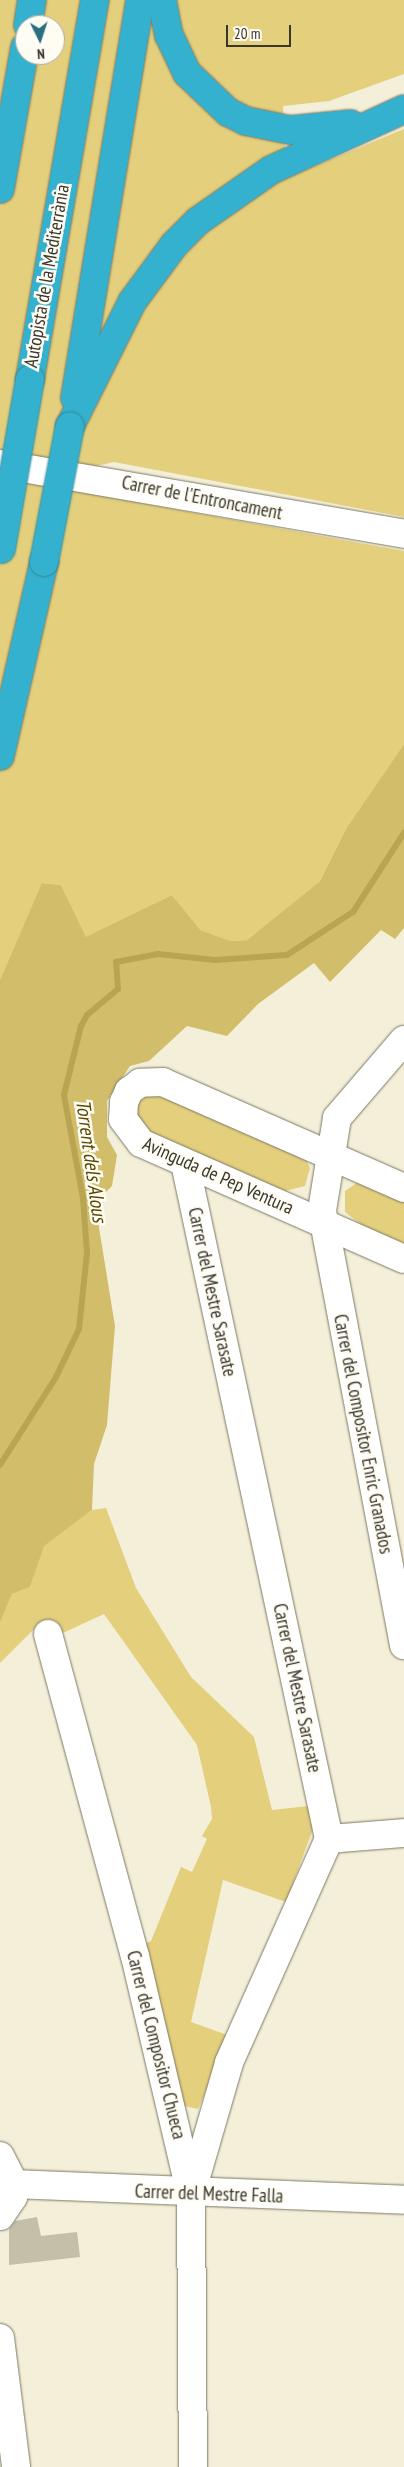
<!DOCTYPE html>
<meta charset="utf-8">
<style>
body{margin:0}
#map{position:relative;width:404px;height:2467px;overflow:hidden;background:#f4efd9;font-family:"PT Sans Narrow",sans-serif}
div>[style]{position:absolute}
.green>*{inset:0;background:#e3cf7c}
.forest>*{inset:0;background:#d2be6a}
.stream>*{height:6px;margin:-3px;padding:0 3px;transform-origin:3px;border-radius:3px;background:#b9a551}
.building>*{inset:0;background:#c4bfa9}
.roads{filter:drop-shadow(0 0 1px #7c7864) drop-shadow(0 0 1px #7c7864)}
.minor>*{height:28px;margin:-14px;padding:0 14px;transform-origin:14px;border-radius:14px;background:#fff}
.highway>*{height:28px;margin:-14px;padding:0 14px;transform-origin:14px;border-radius:14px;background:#34b1ce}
.bridges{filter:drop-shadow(0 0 1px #358696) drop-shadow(0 0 1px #358696)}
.highway-bridge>*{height:28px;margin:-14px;padding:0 14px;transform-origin:14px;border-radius:14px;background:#34b1ce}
span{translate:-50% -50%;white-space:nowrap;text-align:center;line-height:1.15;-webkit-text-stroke:5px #fefcf3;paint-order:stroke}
.street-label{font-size:19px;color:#38362d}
.water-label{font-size:20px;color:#564802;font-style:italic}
.north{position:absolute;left:15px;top:15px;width:50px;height:50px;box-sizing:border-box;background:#fefcf3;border:1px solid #afada4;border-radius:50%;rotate:176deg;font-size:14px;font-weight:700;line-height:20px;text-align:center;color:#38362d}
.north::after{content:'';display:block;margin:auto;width:18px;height:22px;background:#2b6f80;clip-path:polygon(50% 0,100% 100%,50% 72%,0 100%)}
.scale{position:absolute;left:226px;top:25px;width:65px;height:22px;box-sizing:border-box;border:2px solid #38362d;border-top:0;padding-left:6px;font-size:15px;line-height:18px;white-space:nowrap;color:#38362d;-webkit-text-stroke:4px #fefcf3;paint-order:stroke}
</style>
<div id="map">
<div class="green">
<i style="clip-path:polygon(evenodd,0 0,404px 0,404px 74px,329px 101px,283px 106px,286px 178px,404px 129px,404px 517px,114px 462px,96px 466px,91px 494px,404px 551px,404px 744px,347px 827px,320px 881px,247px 940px,231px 941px,199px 930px,172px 895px,86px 938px,61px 885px,43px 883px,0 980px,0 0,25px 25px,55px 25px,55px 55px,25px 55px,25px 25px)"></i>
<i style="clip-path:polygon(156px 1093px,303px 1153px,310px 1168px,305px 1186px,285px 1191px,274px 1188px,143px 1132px,134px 1107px,140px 1097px)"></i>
<i style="clip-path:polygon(361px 1180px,404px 1196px,404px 1244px,364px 1227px,345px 1212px,345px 1191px)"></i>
<i style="clip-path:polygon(106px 1508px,136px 1588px,191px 1677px,254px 1737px,272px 1810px,309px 1806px,313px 1829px,286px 1902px,223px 1880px,191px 2022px,230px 2036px,198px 2109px,179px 2105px,144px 1944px,151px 1941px,181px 1867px,192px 1872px,207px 1839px,202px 1836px,212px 1819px,211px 1807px,197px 1745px,104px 1614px,65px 1632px,48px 1634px,41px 1622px,0 1663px,0 1623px,12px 1594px,30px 1587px,43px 1546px,92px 1510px)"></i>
</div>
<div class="forest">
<i style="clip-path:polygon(404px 744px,404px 928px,395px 939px,381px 930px,330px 982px,314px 963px,258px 1004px,227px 1036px,187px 1026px,149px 1061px,130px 1066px,107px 1101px,107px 1137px,117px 1155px,112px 1186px,95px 1203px,115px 1326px,107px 1425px,94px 1464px,92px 1510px,44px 1546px,30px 1587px,12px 1594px,0 1623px,0 980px,42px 883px,61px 885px,86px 937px,172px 895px,200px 930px,231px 941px,247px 940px,320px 881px,347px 827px)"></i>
</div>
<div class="stream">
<i style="left:0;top:1465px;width:104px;rotate:-57.5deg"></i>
<i style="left:56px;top:1377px;width:53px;rotate:-64.4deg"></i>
<i style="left:79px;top:1329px;width:76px;rotate:-84deg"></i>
<i style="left:87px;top:1253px;width:55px;rotate:-94.2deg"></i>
<i style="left:83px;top:1198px;width:105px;rotate:-100.5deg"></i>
<i style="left:64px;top:1095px;width:71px;rotate:-76.2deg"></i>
<i style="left:81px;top:1026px;width:13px;rotate:-61deg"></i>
<i style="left:87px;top:1015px;width:40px;rotate:-40deg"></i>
<i style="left:118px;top:989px;width:27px;rotate:-94deg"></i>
<i style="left:116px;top:962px;width:43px;rotate:-10.8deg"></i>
<i style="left:158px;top:954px;width:57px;rotate:6deg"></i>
<i style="left:215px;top:960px;width:72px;rotate:-4deg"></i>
<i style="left:287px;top:955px;width:79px;rotate:-33.1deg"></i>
<i style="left:353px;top:912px;width:94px;rotate:-57.2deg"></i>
</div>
<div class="building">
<i style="clip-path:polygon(37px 2217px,41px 2236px,77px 2232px,80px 2257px,9px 2265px,9px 2229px,15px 2221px)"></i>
</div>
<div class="roads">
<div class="minor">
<i style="left:0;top:464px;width:410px;rotate:9.8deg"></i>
<i style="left:404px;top:1040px;width:103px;rotate:130.7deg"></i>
<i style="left:337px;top:1118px;width:94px;rotate:99.2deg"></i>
<i style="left:322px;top:1211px;width:442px;rotate:79.3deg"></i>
<i style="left:185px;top:1163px;width:691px;rotate:77.97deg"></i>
<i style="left:329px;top:1839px;width:245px;rotate:114.1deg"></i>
<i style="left:229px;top:2063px;width:136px;rotate:106.2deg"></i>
<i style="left:404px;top:1188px;width:263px;rotate:-156.3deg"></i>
<i style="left:163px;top:1082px;width:23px;rotate:178deg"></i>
<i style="left:140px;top:1083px;width:14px;rotate:144deg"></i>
<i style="left:129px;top:1091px;width:12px;rotate:114deg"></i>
<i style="left:124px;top:1102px;width:17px;rotate:93deg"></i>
<i style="left:123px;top:1119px;width:30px;rotate:53deg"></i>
<i style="left:141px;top:1143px;width:287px;rotate:23.8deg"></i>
<i style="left:48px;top:1634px;width:334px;rotate:74.9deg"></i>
<i style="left:135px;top:1956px;width:244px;rotate:76.8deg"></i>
<i style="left:191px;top:2194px;width:273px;rotate:89.6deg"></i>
<i style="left:329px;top:1839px;width:75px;rotate:-4.6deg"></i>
<i style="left:0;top:2156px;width:31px;rotate:63deg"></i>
<i style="left:14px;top:2184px;width:13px;rotate:94deg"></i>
<i style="left:13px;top:2197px;width:23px;rotate:124deg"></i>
<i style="left:14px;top:2184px;width:390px;rotate:2.3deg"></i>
<i style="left:0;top:2338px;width:130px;rotate:82.9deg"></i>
</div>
<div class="highway">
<i style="left:162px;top:0;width:36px;rotate:79deg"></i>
<i style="left:169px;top:35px;width:42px;rotate:64.7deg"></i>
<i style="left:187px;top:73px;width:57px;rotate:43.6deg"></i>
<i style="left:228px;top:112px;width:20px;rotate:27deg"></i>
<i style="left:246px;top:121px;width:45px;rotate:11.6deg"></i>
<i style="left:290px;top:130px;width:61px;rotate:-5.6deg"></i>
<i style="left:28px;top:25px;width:25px;rotate:-81deg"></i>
<i style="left:0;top:189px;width:144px;rotate:-80deg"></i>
<i style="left:30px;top:379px;width:385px;rotate:-80.3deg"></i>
<i style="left:75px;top:398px;width:403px;rotate:-80.7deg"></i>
<i style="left:70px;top:426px;width:139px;rotate:-63.4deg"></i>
<i style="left:132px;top:302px;width:71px;rotate:-53.6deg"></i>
<i style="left:174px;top:245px;width:34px;rotate:-45deg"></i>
<i style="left:198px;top:221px;width:89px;rotate:-34.9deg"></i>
<i style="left:271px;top:170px;width:146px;rotate:-24.6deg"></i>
<i style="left:0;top:756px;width:199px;rotate:-77.2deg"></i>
</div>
</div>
<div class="bridges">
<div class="highway-bridge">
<i style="left:1px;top:549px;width:172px;rotate:-80.3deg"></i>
<i style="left:44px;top:562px;width:138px;rotate:-79.2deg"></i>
</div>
</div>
<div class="street-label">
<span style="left:47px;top:276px;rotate:-80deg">Autopista de la Mediterrània</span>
<span style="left:202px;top:498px;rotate:11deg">Carrer de l'Entroncament</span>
<span style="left:218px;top:1176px;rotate:24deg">Avinguda de Pep Ventura</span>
<span style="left:212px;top:1292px;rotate:78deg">Carrer del Mestre Sarasate</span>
<span style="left:363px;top:1434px;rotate:79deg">Carrer del Compositor Enric Granados</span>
<span style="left:297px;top:1688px;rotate:78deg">Carrer del Mestre Sarasate</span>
<span style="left:156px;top:2045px;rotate:76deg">Carrer del Compositor Chueca</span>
<span style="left:209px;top:2194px;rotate:2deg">Carrer del Mestre Falla</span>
</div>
<div class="water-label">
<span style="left:91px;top:1161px;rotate:82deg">Torrent dels Alous</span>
</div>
<div class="north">N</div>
<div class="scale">20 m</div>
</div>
